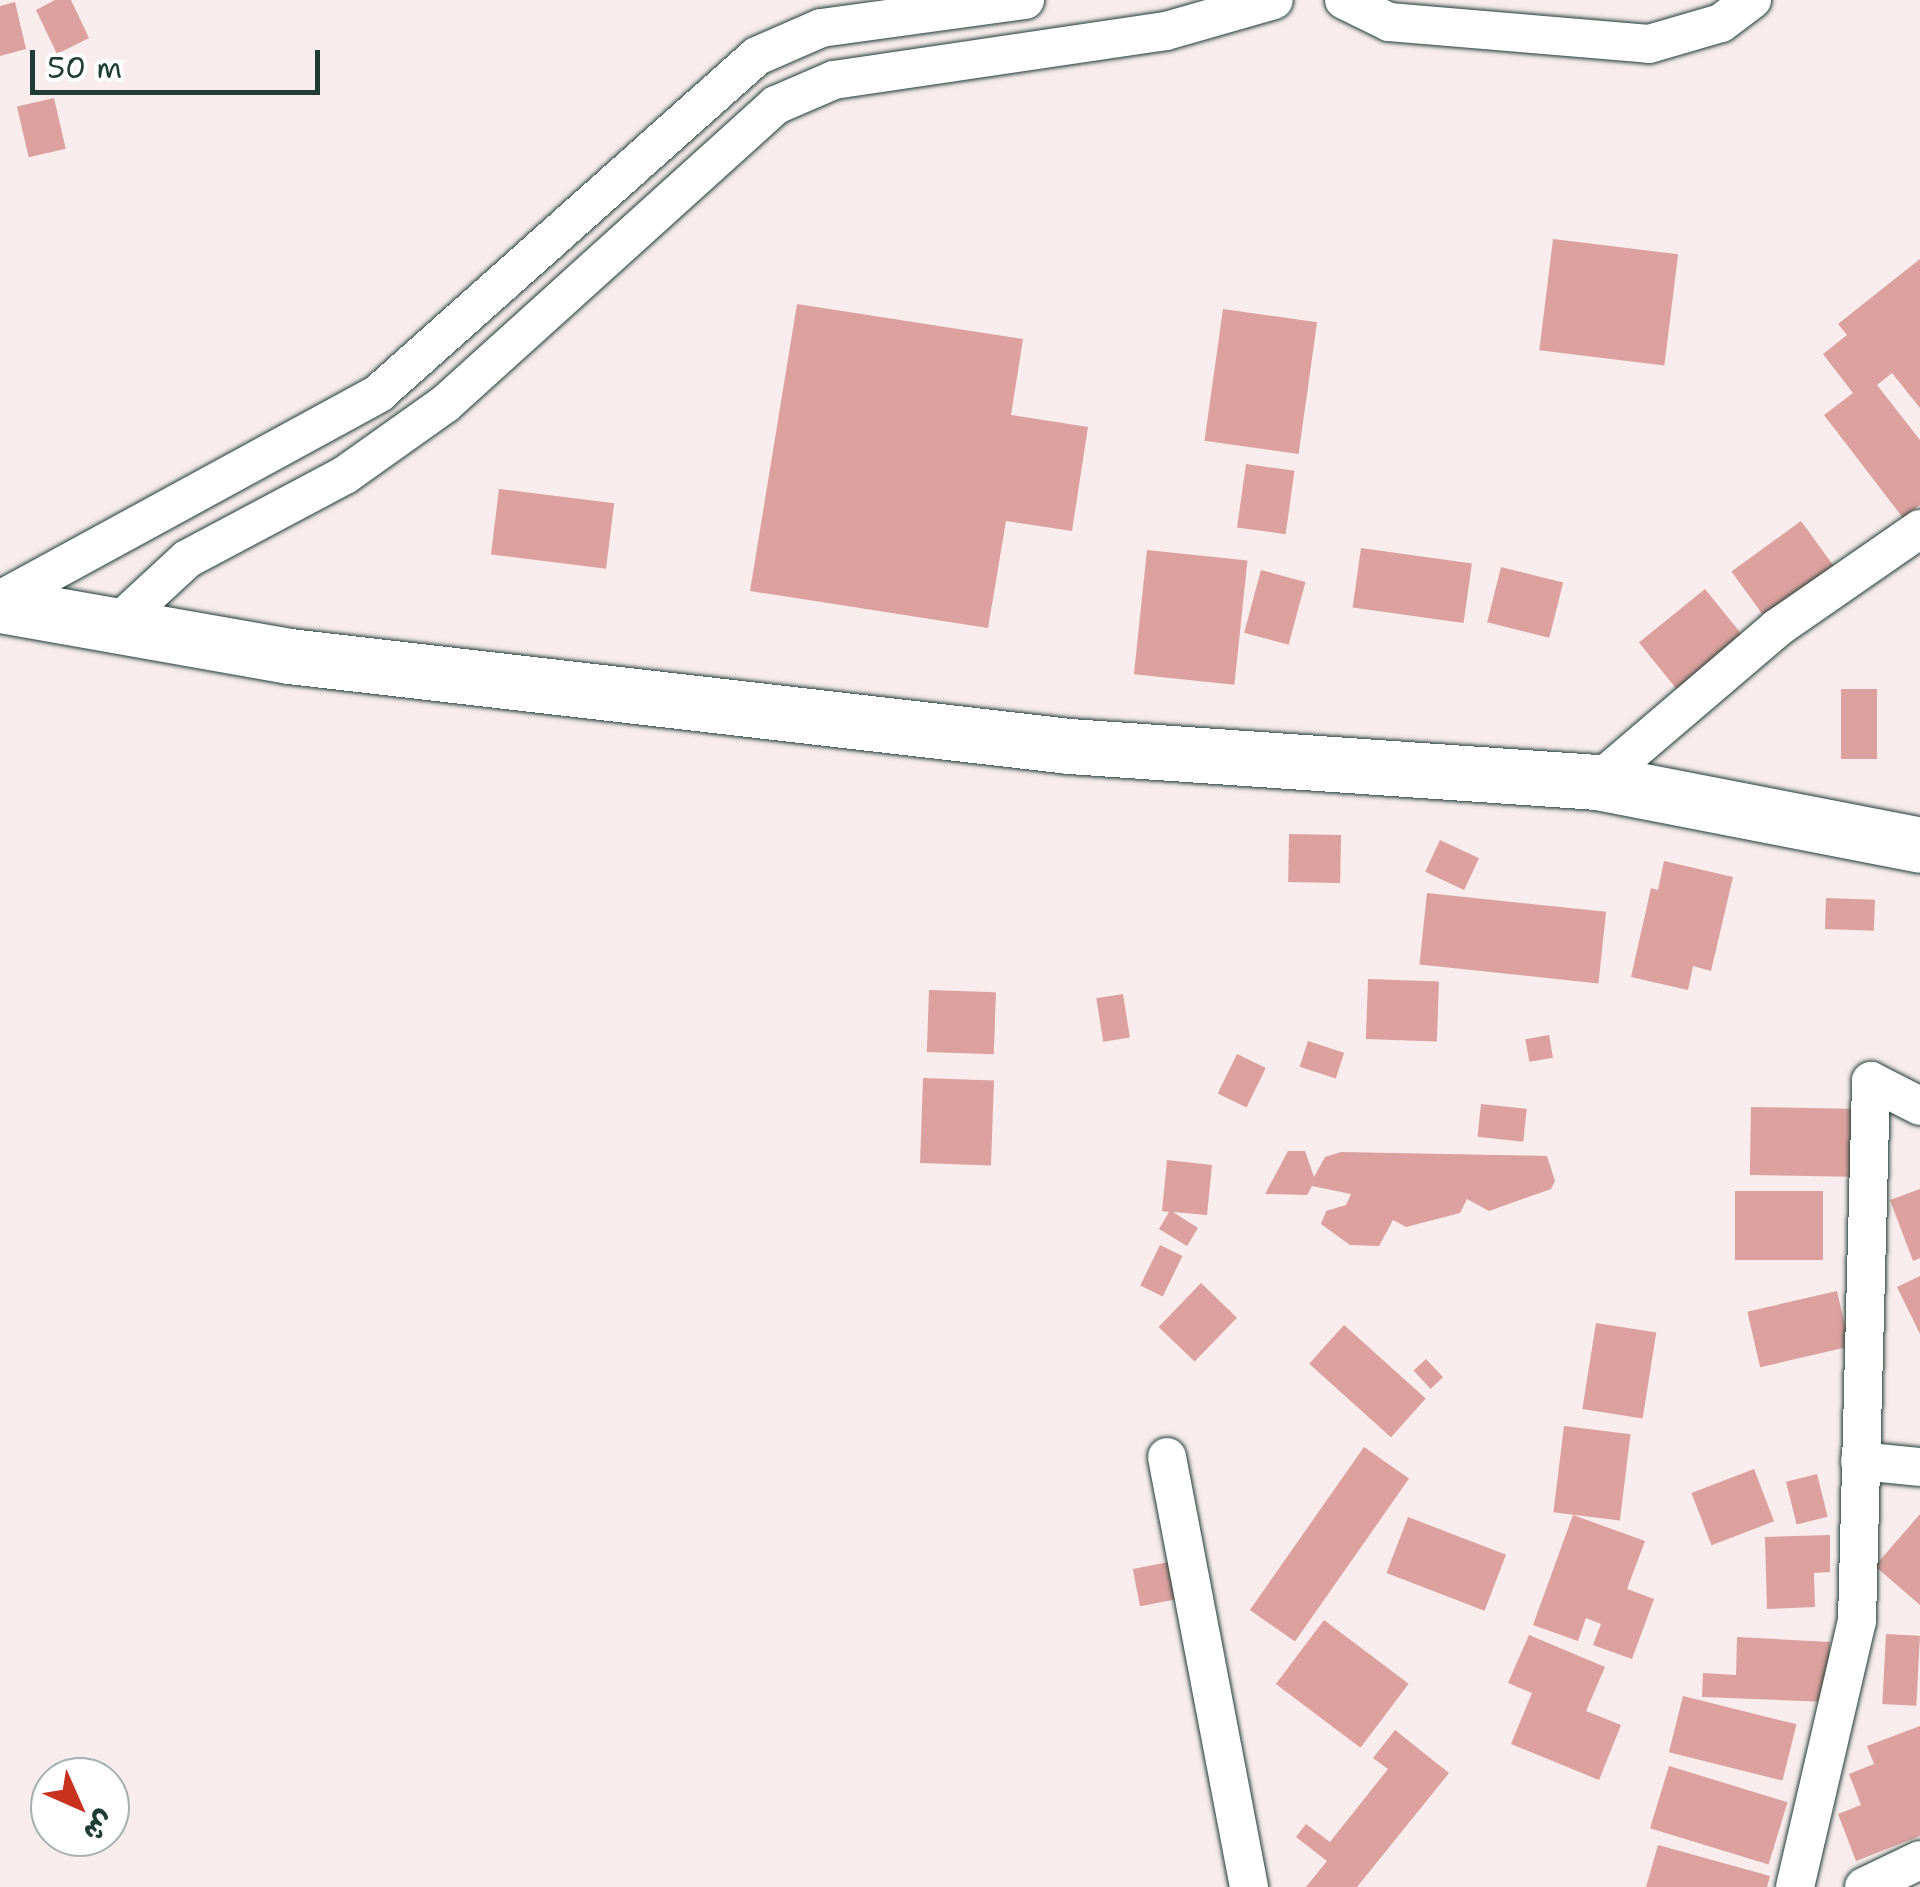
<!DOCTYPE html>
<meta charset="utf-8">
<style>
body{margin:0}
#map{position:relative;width:1920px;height:1887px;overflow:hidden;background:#f8ecec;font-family:"Shantell Sans","Playpen Sans Arabic",sans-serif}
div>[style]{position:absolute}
.building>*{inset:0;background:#dca19e;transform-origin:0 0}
.roads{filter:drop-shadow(0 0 2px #1f3d34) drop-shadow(0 0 2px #1f3d34)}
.street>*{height:38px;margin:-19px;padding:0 19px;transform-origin:19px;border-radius:19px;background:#fff}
.secondary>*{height:55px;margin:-27.5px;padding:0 27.5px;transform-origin:27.5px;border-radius:27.5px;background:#fff}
span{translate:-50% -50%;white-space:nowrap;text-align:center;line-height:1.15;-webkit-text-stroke:10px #fff;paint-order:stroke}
.north{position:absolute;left:30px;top:1757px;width:100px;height:100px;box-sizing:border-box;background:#fff;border:2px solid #a5b1ae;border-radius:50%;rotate:135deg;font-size:28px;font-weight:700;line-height:40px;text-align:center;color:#1f3d34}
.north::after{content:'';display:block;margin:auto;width:35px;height:45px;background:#c8321e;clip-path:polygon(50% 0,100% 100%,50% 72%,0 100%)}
.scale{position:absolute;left:30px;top:50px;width:290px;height:45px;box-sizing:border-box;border:5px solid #1f3d34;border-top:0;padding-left:12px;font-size:30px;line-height:35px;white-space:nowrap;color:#1f3d34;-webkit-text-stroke:8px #fff;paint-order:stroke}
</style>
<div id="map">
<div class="building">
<i style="clip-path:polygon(55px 0,71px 0,89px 38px,57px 54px,36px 10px)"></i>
<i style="clip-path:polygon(15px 2px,26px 49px,0 56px,0 6px)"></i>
<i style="left:54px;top:98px;width:52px;height:38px;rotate:77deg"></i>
<i style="left:1553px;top:239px;width:126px;height:112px;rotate:7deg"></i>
<i style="clip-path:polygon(1920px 259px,1920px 408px,1892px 373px,1877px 385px,1920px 440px,1920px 505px,1903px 518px,1824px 415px,1853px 393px,1823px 354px,1847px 335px,1838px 324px)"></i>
<i style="clip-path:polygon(797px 304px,1023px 339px,1011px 415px,1088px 427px,1072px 531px,1006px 521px,988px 628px,750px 591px)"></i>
<i style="left:1223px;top:309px;width:95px;height:133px;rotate:8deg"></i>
<i style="left:1246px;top:464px;width:49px;height:64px;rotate:8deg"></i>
<i style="left:499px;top:489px;width:116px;height:66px;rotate:7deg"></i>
<i style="left:1801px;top:521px;width:69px;height:86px;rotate:54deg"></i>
<i style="left:1361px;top:548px;width:112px;height:60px;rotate:8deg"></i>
<i style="left:1147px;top:550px;width:101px;height:125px;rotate:6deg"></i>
<i style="left:1501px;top:567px;width:64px;height:57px;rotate:14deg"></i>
<i style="left:1261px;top:570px;width:46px;height:65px;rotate:15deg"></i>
<i style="left:1705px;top:589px;width:70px;height:85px;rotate:51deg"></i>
<i style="left:1841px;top:689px;width:36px;height:70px"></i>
<i style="left:1289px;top:834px;width:52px;height:48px;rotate:1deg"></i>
<i style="left:1440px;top:840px;width:43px;height:35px;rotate:25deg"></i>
<i style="clip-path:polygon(1664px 861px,1733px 877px,1711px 971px,1693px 966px,1688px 990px,1631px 977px,1651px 888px,1658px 890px)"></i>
<i style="left:1427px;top:893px;width:180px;height:72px;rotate:6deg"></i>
<i style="left:1826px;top:898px;width:49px;height:31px;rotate:2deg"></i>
<i style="left:1368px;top:979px;width:71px;height:60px;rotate:2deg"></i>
<i style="left:929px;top:990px;width:67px;height:62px;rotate:2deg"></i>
<i style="left:1123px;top:994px;width:44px;height:27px;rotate:81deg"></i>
<i style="left:1549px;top:1035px;width:23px;height:24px;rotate:80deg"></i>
<i style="left:1308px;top:1041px;width:38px;height:27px;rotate:18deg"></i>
<i style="left:1237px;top:1054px;width:32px;height:44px;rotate:26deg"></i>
<i style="left:923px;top:1078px;width:71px;height:85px;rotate:2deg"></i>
<i style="left:1481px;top:1104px;width:46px;height:33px;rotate:6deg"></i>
<i style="left:1751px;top:1107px;width:101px;height:68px;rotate:1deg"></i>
<i style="clip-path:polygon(1288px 1151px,1305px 1151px,1314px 1177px,1325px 1157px,1341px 1152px,1547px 1156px,1555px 1181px,1551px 1189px,1489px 1211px,1467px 1199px,1460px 1213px,1406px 1227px,1393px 1220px,1379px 1246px,1350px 1245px,1321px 1224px,1326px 1211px,1346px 1205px,1351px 1194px,1312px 1186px,1307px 1195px,1265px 1194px)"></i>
<i style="clip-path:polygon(1167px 1160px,1212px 1165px,1207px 1215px,1173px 1212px,1198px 1228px,1187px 1246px,1159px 1229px,1169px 1212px,1162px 1211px)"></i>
<i style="clip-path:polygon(1920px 1189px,1920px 1258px,1913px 1261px,1890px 1200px)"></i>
<i style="left:1735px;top:1191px;width:88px;height:69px"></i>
<i style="left:1160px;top:1245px;width:25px;height:45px;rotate:26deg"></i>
<i style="clip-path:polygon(1920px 1276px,1920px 1334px,1897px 1287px)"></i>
<i style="left:1201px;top:1283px;width:50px;height:61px;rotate:44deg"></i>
<i style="left:1837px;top:1291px;width:57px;height:92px;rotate:77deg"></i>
<i style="left:1596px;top:1323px;width:61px;height:87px;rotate:9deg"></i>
<i style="left:1344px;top:1325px;width:110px;height:52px;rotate:42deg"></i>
<i style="left:1426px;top:1359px;width:25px;height:17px;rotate:47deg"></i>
<i style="left:1564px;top:1426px;width:67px;height:87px;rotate:7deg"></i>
<i style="left:1364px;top:1447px;width:55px;height:199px;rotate:35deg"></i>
<i style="left:1754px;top:1469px;width:56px;height:67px;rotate:69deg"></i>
<i style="left:1817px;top:1474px;width:44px;height:32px;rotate:76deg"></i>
<i style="clip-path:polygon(1920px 1514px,1920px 1605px,1875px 1566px)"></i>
<i style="clip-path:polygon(1573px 1515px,1645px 1541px,1627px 1589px,1654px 1599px,1632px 1659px,1593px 1645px,1601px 1624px,1586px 1618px,1578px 1641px,1533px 1625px)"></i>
<i style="left:1408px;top:1517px;width:105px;height:60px;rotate:21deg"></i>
<i style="clip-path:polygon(1830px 1535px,1830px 1572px,1814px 1573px,1815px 1607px,1767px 1609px,1765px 1537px)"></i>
<i style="left:1174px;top:1561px;width:38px;height:42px;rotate:79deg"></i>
<i style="left:1324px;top:1620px;width:106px;height:80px;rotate:37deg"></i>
<i style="left:1886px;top:1634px;width:34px;height:70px;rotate:3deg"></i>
<i style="clip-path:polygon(1529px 1635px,1605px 1667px,1586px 1711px,1621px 1725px,1599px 1780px,1511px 1744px,1532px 1693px,1508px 1683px)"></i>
<i style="clip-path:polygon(1737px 1637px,1830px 1642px,1827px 1702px,1702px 1697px,1703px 1673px,1736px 1675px)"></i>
<i style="left:1683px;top:1696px;width:117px;height:58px;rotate:14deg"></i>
<i style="clip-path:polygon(1920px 1726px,1920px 1836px,1856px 1861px,1838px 1814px,1861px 1805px,1849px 1774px,1874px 1764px,1867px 1746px)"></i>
<i style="clip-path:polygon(1395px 1730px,1449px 1773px,1357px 1887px,1306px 1887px,1327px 1861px,1296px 1837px,1306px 1824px,1330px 1842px,1388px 1769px,1373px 1758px)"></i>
<i style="left:1669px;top:1766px;width:124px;height:65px;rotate:17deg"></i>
<i style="clip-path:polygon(1658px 1845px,1770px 1876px,1767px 1887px,1646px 1887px)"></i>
</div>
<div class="roads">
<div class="street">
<i style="left:1344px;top:0;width:50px;rotate:26.1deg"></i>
<i style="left:1389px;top:22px;width:261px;rotate:4.8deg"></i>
<i style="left:1649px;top:44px;width:75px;rotate:-16.3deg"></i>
<i style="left:1721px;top:23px;width:39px;rotate:-37deg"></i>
<i style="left:0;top:600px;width:432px;rotate:-28.6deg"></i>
<i style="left:379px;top:393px;width:506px;rotate:-41.72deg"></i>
<i style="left:757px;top:56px;width:70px;rotate:-23.6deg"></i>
<i style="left:821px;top:28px;width:206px;rotate:-7.8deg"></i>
<i style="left:118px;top:623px;width:94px;rotate:-42.8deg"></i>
<i style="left:187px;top:559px;width:179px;rotate:-28deg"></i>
<i style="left:345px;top:475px;width:123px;rotate:-35.4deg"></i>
<i style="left:445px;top:404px;width:446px;rotate:-42.1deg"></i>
<i style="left:776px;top:105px;width:63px;rotate:-23.3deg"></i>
<i style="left:834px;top:80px;width:336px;rotate:-8.4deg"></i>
<i style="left:1166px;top:31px;width:112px;rotate:-16deg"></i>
<i style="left:1597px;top:782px;width:237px;rotate:-40.5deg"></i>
<i style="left:1777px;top:628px;width:174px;rotate:-34.7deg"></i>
<i style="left:1167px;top:1457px;width:438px;rotate:79.2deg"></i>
<i style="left:1860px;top:1461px;width:60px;rotate:5.7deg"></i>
<i style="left:1795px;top:1887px;width:273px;rotate:-76.9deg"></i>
<i style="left:1857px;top:1621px;width:540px;rotate:-88.51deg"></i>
<i style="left:1871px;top:1081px;width:55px;rotate:27deg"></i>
<i style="left:1864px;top:1887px;width:62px;rotate:-25.7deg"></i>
</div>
<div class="secondary">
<i style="left:0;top:605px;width:293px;rotate:10deg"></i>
<i style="left:289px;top:656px;width:785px;rotate:6.58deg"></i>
<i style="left:1069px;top:746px;width:529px;rotate:3.9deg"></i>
<i style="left:1597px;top:782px;width:329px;rotate:11deg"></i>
</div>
</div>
<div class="north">ش</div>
<div class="scale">50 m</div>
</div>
